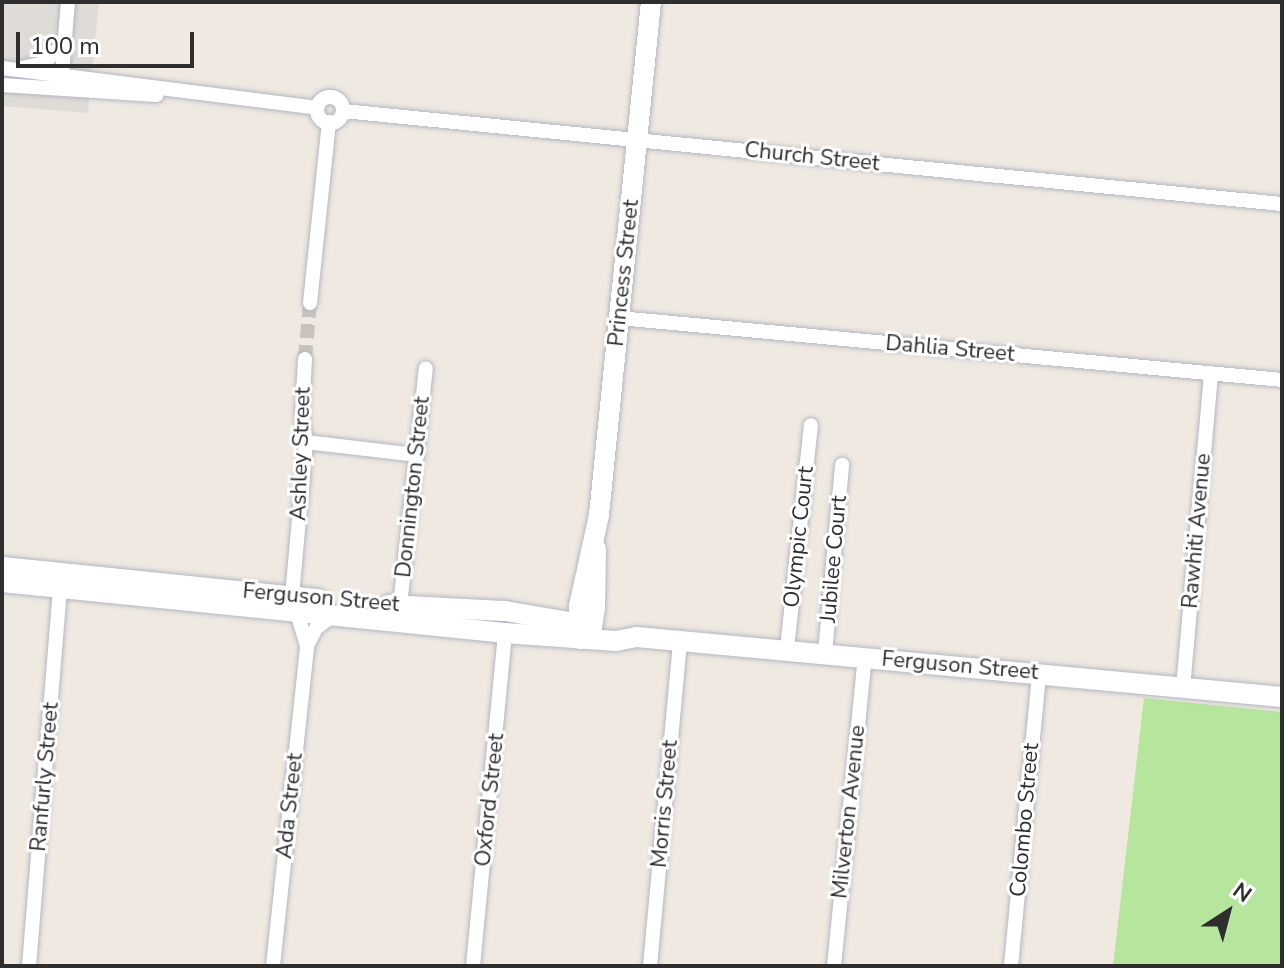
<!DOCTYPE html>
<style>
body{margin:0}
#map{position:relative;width:1284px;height:968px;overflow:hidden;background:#efe9e1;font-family:"Nunito Sans",sans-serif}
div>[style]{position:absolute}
.green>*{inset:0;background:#b6e59e}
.plaza>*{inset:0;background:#dfdcd8}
.street-tunnel>*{height:14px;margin-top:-7px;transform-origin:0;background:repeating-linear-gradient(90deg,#c8c4bd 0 14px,transparent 0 21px)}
.roads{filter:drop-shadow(0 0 2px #b4b7c1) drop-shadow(0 0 2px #b4b7c1)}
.street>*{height:14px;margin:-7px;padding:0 7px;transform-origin:7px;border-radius:7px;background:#fff}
.street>.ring{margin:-7px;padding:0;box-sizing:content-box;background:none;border:14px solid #fff;border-radius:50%}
.secondary>*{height:20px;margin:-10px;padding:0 10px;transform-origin:10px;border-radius:10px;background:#fff}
span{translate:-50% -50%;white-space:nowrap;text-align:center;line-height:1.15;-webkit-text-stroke:6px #fff;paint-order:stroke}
.street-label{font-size:22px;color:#2e2e2e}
.frame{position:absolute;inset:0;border:4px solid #2e2e2e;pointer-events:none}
.north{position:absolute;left:1188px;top:872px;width:80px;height:80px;-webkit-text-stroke:6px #fff;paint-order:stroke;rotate:36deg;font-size:22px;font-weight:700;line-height:32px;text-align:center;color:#2e2e2e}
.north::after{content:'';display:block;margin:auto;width:28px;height:36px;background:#2e2e2e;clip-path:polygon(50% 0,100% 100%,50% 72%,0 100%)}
.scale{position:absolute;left:16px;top:32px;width:178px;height:36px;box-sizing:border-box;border:4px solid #2e2e2e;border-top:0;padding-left:10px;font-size:24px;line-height:28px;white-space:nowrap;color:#2e2e2e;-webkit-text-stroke:6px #fff;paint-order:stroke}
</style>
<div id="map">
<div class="green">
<i style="clip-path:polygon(1144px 698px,1282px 712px,1282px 966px,1113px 966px)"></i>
</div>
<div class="plaza">
<i style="clip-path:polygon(2px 2px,99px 2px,88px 113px,2px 106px)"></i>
</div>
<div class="street-tunnel">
<i style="left:305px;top:359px;width:56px;rotate:-84.9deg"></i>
</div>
<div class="roads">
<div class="street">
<i style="left:2px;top:68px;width:318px;rotate:7.2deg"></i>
<i style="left:21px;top:68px;width:24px;rotate:-12deg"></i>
<i style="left:44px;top:63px;width:28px;rotate:-44deg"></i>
<i style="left:2px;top:85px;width:155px;rotate:3.7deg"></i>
<i style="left:61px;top:85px;width:83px;rotate:-85.2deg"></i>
<i class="ring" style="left:317px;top:97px;width:12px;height:12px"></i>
<i style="left:343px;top:111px;width:944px;rotate:5.66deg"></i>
<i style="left:310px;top:303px;width:182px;rotate:-84deg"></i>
<i style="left:619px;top:318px;width:666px;rotate:5.34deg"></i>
<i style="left:305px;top:359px;width:58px;rotate:93deg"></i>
<i style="left:302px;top:417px;width:25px;rotate:81deg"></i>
<i style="left:306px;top:442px;width:155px;rotate:95.2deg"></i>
<i style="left:292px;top:596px;width:52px;rotate:73.3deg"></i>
<i style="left:306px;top:442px;width:112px;rotate:6.7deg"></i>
<i style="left:400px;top:606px;width:239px;rotate:-83.8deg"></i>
<i style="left:787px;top:649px;width:225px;rotate:-83.9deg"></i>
<i style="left:825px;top:653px;width:189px;rotate:-84.8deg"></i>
<i style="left:1183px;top:688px;width:316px;rotate:-84.9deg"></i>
<i style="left:29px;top:966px;width:379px;rotate:-85.3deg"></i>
<i style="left:273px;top:966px;width:322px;rotate:-83.9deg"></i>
<i style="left:307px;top:646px;width:20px;rotate:-63deg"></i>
<i style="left:316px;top:628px;width:24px;rotate:-36deg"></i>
<i style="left:473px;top:966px;width:335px;rotate:-84.5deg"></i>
<i style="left:650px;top:966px;width:326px;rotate:-84.7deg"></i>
<i style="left:834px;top:966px;width:311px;rotate:-84.3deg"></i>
<i style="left:1011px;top:966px;width:293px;rotate:-84.5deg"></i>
</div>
<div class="secondary">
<i style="left:2px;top:567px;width:318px;rotate:5.8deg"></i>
<i style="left:2px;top:582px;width:506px;rotate:5.79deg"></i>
<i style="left:505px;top:633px;width:111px;rotate:4.1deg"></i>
<i style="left:616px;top:641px;width:21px;rotate:-11deg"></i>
<i style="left:637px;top:637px;width:648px;rotate:5.31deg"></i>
<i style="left:389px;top:605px;width:116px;rotate:3deg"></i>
<i style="left:505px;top:611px;width:83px;rotate:9.7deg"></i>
<i style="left:583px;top:636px;width:13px;rotate:-45deg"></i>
<i style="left:592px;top:627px;width:19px;rotate:-81deg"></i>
<i style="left:595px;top:608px;width:59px;rotate:-89deg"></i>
<i style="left:580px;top:639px;width:33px;rotate:-92deg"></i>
<i style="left:579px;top:606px;width:93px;rotate:-77.6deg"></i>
<i style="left:599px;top:515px;width:516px;rotate:-84.21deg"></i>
</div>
</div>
<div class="street-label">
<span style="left:812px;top:157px;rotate:6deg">Church Street</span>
<span style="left:624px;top:273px;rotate:-84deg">Princess Street</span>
<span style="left:950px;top:349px;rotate:5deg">Dahlia Street</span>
<span style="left:301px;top:454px;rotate:-88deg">Ashley Street</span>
<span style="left:413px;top:487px;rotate:-84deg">Donnington Street</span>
<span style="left:1197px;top:531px;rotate:-85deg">Rawhiti Avenue</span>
<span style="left:799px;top:537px;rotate:-84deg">Olympic Court</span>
<span style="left:834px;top:559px;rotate:-85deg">Jubilee Court</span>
<span style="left:321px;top:598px;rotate:5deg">Ferguson Street</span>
<span style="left:960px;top:666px;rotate:5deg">Ferguson Street</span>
<span style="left:45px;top:777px;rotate:-85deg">Ranfurly Street</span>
<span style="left:490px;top:800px;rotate:-84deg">Oxford Street</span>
<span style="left:665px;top:804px;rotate:-85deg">Morris Street</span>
<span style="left:290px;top:806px;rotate:-84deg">Ada Street</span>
<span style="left:849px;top:812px;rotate:-84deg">Milverton Avenue</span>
<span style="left:1025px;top:820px;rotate:-85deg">Colombo Street</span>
</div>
<div class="frame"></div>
<div class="north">N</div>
<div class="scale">100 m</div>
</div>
